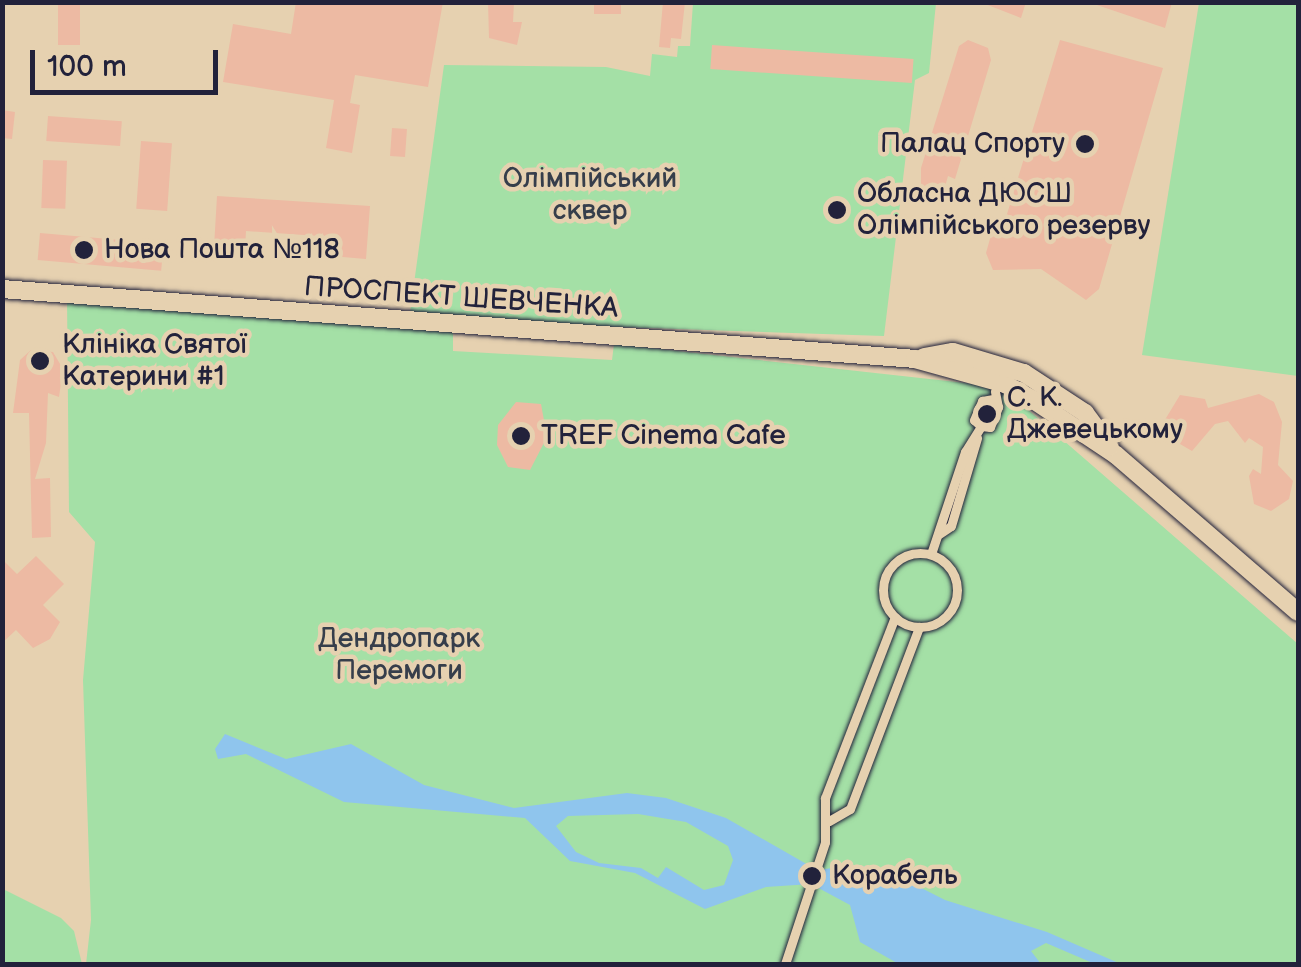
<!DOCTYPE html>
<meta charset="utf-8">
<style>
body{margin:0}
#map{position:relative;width:1301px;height:967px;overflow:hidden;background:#e6d1b0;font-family:"Balsamiq Sans",sans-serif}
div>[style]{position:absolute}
.green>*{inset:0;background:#a4e0a6}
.water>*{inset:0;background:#8fc5ed}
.building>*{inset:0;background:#edbaa3;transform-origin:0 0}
.roads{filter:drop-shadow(0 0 2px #22223b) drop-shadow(0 0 2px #22223b)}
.pedestrian>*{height:9px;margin:-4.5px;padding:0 4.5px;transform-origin:4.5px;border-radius:4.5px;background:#e6d1b0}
.pedestrian>.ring{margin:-4.5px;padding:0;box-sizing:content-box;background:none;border:9px solid #e6d1b0;border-radius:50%}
.secondary>*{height:18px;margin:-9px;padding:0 9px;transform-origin:9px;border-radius:9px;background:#e6d1b0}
.dots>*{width:28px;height:28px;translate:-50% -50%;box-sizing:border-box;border:5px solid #e6d1b0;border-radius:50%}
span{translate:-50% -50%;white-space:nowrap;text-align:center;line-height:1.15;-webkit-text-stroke:9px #e6d1b0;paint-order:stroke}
.poi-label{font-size:28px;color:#22223b}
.right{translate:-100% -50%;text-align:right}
.left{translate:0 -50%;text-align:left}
.park-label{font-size:28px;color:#363e4b}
.street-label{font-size:28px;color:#22223b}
.frame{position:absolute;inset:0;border:5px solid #22223b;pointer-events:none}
.scale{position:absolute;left:30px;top:50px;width:188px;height:45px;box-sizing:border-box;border:5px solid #22223b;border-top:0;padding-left:12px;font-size:30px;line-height:35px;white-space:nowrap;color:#22223b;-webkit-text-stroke:8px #e6d1b0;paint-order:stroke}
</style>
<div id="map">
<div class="green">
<i style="clip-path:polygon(693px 3px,936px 3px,929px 73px,915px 80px,884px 336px,409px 320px,444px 65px,606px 67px,650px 76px,652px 54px,677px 57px,678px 46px,690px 46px)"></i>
<i style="clip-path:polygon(1199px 3px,1298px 3px,1298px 376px,1142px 355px)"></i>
<i style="clip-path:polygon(67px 297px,453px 328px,453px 351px,612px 360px,614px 344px,1002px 387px,1298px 644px,1298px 964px,86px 964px,91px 920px,83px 680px,95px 542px,69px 512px)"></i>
<i style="clip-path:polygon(3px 889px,61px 918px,74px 931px,82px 964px,3px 964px)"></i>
</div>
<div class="water">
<i style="clip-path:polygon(evenodd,225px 734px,286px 759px,351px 744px,424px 785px,514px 808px,627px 793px,666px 798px,726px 818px,817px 870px,856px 865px,886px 870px,945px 900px,1047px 932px,1121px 964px,1095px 964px,1046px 943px,1031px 951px,1041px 964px,897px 963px,860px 942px,850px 905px,811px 884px,766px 887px,705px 909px,635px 873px,570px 861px,525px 818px,344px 802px,246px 754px,218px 759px,215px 749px,225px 734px,638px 814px,686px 822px,728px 846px,733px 860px,724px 885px,704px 890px,666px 867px,658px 878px,641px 868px,599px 863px,576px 852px,556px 826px,568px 816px,638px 814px)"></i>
</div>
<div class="building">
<i style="left:58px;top:2px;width:22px;height:43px"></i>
<i style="clip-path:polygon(296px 2px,443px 2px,428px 87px,355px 75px,350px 103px,360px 105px,352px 153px,326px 148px,334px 100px,223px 82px,233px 24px,291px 34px)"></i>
<i style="clip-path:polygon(488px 2px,514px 2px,513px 22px,522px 22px,517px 45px,489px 38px)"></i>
<i style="left:594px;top:2px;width:27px;height:12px"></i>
<i style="clip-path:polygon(663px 2px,685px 2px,681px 39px,671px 38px,670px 48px,659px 47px)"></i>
<i style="clip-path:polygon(980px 2px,1026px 2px,1021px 18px)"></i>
<i style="clip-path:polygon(1088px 2px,1172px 2px,1165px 28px)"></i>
<i style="clip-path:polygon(968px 40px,988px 48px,991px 60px,955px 179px,948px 176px,943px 194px,932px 196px,921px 189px,921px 168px,959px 46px)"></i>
<i style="clip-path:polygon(1060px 40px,1163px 68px,1099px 289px,1086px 300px,1041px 269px,993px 270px,986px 253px,995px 221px,1004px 224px)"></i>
<i style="left:712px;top:45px;width:202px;height:24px;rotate:4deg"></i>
<i style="clip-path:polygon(2px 110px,15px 112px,12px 139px,2px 138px)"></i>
<i style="left:48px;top:116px;width:74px;height:25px;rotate:4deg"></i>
<i style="left:392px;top:128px;width:15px;height:28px;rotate:4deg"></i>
<i style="left:141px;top:141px;width:31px;height:68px;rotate:4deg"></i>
<i style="left:43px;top:160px;width:24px;height:48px;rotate:2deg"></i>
<i style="clip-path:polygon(217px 196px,370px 206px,366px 259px,331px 256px,332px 237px,246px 231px,245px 249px,214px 247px)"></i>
<i style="left:40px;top:233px;width:124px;height:27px;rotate:5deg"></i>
<i style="clip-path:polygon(31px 350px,53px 352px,63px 369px,59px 397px,48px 393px,46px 443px,35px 479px,50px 478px,51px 537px,32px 538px,29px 413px,13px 413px,20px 360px)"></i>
<i style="clip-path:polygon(1180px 395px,1205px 399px,1208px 408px,1259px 394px,1274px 402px,1282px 422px,1278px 465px,1293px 481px,1289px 499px,1271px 511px,1254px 504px,1249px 476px,1253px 469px,1261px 474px,1263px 447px,1249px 438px,1245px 443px,1228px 421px,1215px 424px,1192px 451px,1168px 437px,1163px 423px)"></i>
<i style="clip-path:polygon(516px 402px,541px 404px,547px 437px,530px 470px,508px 467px,497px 445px,498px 425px)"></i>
<i style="clip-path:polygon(36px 556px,64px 584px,43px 605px,60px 622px,50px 639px,33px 648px,16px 630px,2px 643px,2px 559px,17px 574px)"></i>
</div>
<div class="roads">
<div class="pedestrian">
<i style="left:981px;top:426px;width:9px;rotate:-139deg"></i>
<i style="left:974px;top:420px;width:21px;rotate:-67deg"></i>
<i style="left:982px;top:401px;width:10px;rotate:-11deg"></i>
<i style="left:939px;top:534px;width:14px;rotate:-34deg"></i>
<i style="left:951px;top:526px;width:92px;rotate:-73.5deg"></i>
<i class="ring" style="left:883px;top:553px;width:65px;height:65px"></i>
<i style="left:931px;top:554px;width:108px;rotate:-71.6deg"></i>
<i style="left:965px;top:452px;width:31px;rotate:-58deg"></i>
<i style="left:981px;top:426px;width:9px;rotate:6deg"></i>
<i style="left:990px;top:427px;width:22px;rotate:-68deg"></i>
<i style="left:998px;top:407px;width:16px;rotate:-101deg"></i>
<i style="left:829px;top:821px;width:24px;rotate:-30deg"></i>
<i style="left:850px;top:809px;width:195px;rotate:-69.2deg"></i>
<i style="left:785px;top:964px;width:128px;rotate:-71.8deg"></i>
<i style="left:825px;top:842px;width:44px;rotate:-90deg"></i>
<i style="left:825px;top:798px;width:194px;rotate:-68.9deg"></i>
</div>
<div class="secondary">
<i style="left:2px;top:289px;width:916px;rotate:4.38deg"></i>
<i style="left:915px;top:359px;width:93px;rotate:15.5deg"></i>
<i style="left:1005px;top:384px;width:31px;rotate:29deg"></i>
<i style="left:1032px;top:399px;width:101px;rotate:33.7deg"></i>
<i style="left:1116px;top:455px;width:240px;rotate:40.8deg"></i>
<i style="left:924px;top:357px;width:29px;rotate:-10deg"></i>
<i style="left:953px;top:352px;width:74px;rotate:16.5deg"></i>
<i style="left:1024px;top:373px;width:73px;rotate:33.3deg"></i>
<i style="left:1085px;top:413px;width:42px;rotate:53.7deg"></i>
</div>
</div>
<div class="dots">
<i style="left:1085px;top:144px;background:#22223b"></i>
<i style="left:837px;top:210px;background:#22223b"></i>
<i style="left:84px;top:250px;background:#22223b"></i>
<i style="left:40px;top:361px;background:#22223b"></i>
<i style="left:987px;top:414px;background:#22223b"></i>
<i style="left:521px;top:436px;background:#22223b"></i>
<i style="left:812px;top:876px;background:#22223b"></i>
</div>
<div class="poi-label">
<span class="right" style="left:1065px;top:144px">Палац Спорту</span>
<span class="left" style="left:857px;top:210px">Обласна ДЮСШ<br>Олімпійського резерву</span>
<span class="left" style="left:104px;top:250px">Нова Пошта №118</span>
<span class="left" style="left:62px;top:361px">Клініка Святої<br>Катерини #1</span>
<span class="left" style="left:1007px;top:414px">С. К.<br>Джевецькому</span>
<span class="left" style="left:541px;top:436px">TREF Cinema Cafe</span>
<span class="left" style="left:832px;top:876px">Корабель</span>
</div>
<div class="park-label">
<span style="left:590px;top:195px">Олімпійський<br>сквер</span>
<span style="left:399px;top:655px">Дендропарк<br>Перемоги</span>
</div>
<div class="street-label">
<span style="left:461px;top:298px;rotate:4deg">ПРОСПЕКТ ШЕВЧЕНКА</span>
</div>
<div class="frame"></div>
<div class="scale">100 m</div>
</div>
